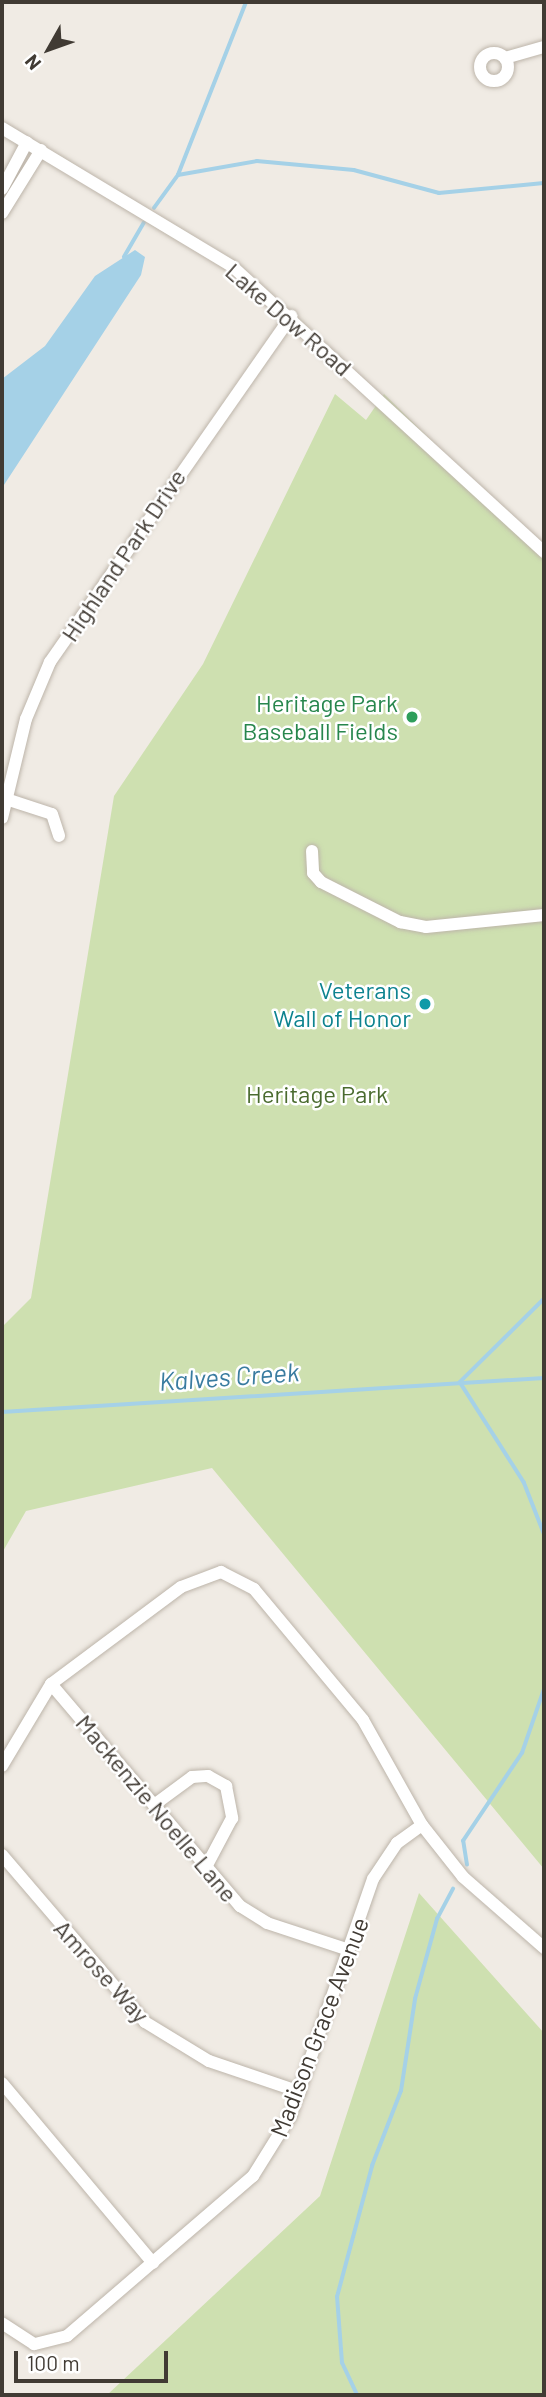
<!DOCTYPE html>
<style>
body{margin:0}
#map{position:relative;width:546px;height:2397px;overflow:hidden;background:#f0ebe4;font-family:Barlow,sans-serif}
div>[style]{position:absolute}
.green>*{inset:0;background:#cee0b0}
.water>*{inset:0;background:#a5d1e7}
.stream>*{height:3.5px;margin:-1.75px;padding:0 1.75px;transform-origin:1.75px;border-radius:1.75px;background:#a5d1e7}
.roads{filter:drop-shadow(0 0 2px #bdb5aa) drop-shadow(0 0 2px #bdb5aa)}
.minor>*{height:12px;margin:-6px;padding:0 6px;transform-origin:6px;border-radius:6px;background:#fff}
.minor>.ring{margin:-6px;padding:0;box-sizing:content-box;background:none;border:12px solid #fff;border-radius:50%}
.dots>*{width:19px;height:19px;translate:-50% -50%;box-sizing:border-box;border:4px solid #fff;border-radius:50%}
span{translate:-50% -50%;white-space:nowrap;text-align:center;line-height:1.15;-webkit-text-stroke:5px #fff;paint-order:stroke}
.street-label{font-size:24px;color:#413b34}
.leisure-label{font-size:24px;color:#27864d}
.right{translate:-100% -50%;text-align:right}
.culture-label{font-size:24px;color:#0d838f}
.park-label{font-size:24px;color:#4a6b2f}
.water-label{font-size:26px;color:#3a7ca0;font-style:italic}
.frame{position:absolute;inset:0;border:4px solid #413b34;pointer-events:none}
.north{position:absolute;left:14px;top:14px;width:70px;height:70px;-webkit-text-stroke:5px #fff;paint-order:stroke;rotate:230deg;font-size:19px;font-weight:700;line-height:28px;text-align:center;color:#413b34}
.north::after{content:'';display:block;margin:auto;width:24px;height:32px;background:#413b34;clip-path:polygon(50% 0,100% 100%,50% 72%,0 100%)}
.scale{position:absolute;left:14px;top:2351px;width:154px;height:32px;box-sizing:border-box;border:4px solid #413b34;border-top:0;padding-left:9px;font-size:21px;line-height:24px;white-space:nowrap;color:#413b34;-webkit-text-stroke:5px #fff;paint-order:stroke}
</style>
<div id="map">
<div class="green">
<i style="clip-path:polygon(335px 394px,366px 420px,384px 394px,544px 551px,544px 1869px,212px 1468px,26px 1511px,2px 1553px,2px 1327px,31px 1298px,114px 796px,203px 664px)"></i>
<i style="clip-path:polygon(419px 1893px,544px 2033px,544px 2395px,107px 2395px,320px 2196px)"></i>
</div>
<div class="water">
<i style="clip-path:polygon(135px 250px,145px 257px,141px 275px,2px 488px,2px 379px,45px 346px,95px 276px)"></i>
</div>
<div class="stream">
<i style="left:178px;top:175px;width:80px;rotate:-10deg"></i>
<i style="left:257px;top:161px;width:97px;rotate:5.3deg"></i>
<i style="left:354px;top:170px;width:88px;rotate:15.1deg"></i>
<i style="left:439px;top:193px;width:105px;rotate:-5.4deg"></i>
<i style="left:154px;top:208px;width:41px;rotate:-54deg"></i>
<i style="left:178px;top:175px;width:186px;rotate:-68.5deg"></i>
<i style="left:124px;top:257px;width:39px;rotate:-60deg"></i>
<i style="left:461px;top:1381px;width:117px;rotate:-44.7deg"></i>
<i style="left:460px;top:1382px;width:119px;rotate:57.4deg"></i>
<i style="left:524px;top:1482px;width:55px;rotate:68.6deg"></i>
<i style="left:2px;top:1412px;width:543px;rotate:-3.59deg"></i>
<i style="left:467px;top:1865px;width:24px;rotate:-99deg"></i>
<i style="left:463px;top:1841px;width:106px;rotate:-56.2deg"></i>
<i style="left:522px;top:1753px;width:68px;rotate:-71deg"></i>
<i style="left:357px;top:2395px;width:35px;rotate:-115deg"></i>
<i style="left:342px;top:2363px;width:66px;rotate:-94.3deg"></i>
<i style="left:337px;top:2297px;width:136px;rotate:-75deg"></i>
<i style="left:372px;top:2166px;width:80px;rotate:-68.9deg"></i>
<i style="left:401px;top:2091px;width:93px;rotate:-81.3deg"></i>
<i style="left:415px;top:1999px;width:83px;rotate:-74.6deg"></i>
<i style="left:437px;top:1919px;width:34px;rotate:-62deg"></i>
</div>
<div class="roads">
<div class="minor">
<i class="ring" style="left:480px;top:53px;width:16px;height:16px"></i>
<i style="left:505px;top:58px;width:41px;rotate:-15.8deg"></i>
<i style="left:2px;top:128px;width:270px;rotate:31deg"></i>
<i style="left:233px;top:267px;width:422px;rotate:42.5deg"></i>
<i style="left:2px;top:189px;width:53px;rotate:-62deg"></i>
<i style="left:2px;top:213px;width:74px;rotate:-58.2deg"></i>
<i style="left:6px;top:799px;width:48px;rotate:18.1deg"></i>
<i style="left:52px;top:814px;width:23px;rotate:72deg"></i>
<i style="left:2px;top:818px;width:102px;rotate:-76.4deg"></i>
<i style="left:26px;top:719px;width:62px;rotate:-67.2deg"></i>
<i style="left:50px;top:662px;width:422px;rotate:-55.1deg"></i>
<i style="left:312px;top:851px;width:22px;rotate:87deg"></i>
<i style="left:313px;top:873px;width:12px;rotate:48deg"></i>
<i style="left:321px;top:882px;width:89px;rotate:26.9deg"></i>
<i style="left:400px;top:922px;width:26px;rotate:11deg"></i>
<i style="left:426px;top:927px;width:119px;rotate:-5.8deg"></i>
<i style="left:51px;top:1684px;width:292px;rotate:49.6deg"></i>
<i style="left:240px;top:1906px;width:32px;rotate:32deg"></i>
<i style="left:267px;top:1923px;width:86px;rotate:18.2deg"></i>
<i style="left:2px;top:1766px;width:96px;rotate:-59.1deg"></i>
<i style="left:51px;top:1684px;width:162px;rotate:-36.7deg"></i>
<i style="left:181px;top:1587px;width:43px;rotate:-20.6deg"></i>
<i style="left:221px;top:1572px;width:37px;rotate:27deg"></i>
<i style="left:254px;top:1589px;width:170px;rotate:50.2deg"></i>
<i style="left:363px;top:1720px;width:120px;rotate:60.7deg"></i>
<i style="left:422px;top:1825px;width:31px;rotate:144deg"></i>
<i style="left:397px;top:1843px;width:43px;rotate:123.7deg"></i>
<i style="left:373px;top:1879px;width:250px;rotate:109.2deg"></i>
<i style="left:291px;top:2115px;width:72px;rotate:121.9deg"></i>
<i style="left:253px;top:2176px;width:245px;rotate:139.3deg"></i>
<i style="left:67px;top:2336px;width:34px;rotate:166deg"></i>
<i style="left:34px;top:2344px;width:38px;rotate:-147deg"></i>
<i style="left:154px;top:1805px;width:47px;rotate:-36.4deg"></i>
<i style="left:192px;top:1777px;width:16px;rotate:-4deg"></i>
<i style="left:208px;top:1776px;width:21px;rotate:29deg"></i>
<i style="left:226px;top:1786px;width:33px;rotate:79deg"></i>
<i style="left:232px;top:1818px;width:55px;rotate:118deg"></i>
<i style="left:422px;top:1825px;width:66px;rotate:51.7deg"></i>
<i style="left:463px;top:1877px;width:108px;rotate:41.2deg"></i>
<i style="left:2px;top:1855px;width:220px;rotate:49.4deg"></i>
<i style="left:145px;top:2022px;width:75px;rotate:31.4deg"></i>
<i style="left:209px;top:2061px;width:96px;rotate:18.8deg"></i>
<i style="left:2px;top:2083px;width:235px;rotate:50deg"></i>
</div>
</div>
<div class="dots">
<i style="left:412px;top:717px;background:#2e9e5b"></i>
<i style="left:425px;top:1004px;background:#0f9aa8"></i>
</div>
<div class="street-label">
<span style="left:289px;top:319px;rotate:41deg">Lake Dow Road</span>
<span style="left:123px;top:555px;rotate:-56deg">Highland Park Drive</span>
<span style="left:157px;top:1808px;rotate:50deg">Mackenzie Noelle Lane</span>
<span style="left:102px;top:1971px;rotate:48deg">Amrose Way</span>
<span style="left:319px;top:2027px;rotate:-69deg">Madison Grace Avenue</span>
</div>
<div class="leisure-label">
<span class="right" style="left:398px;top:717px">Heritage Park<br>Baseball Fields</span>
</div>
<div class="culture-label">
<span class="right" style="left:411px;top:1004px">Veterans<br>Wall of Honor</span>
</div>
<div class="park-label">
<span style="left:317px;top:1094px">Heritage Park</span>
</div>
<div class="water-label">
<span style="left:229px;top:1376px;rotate:-4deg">Kalves Creek</span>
</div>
<div class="frame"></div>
<div class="north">N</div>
<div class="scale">100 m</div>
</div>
